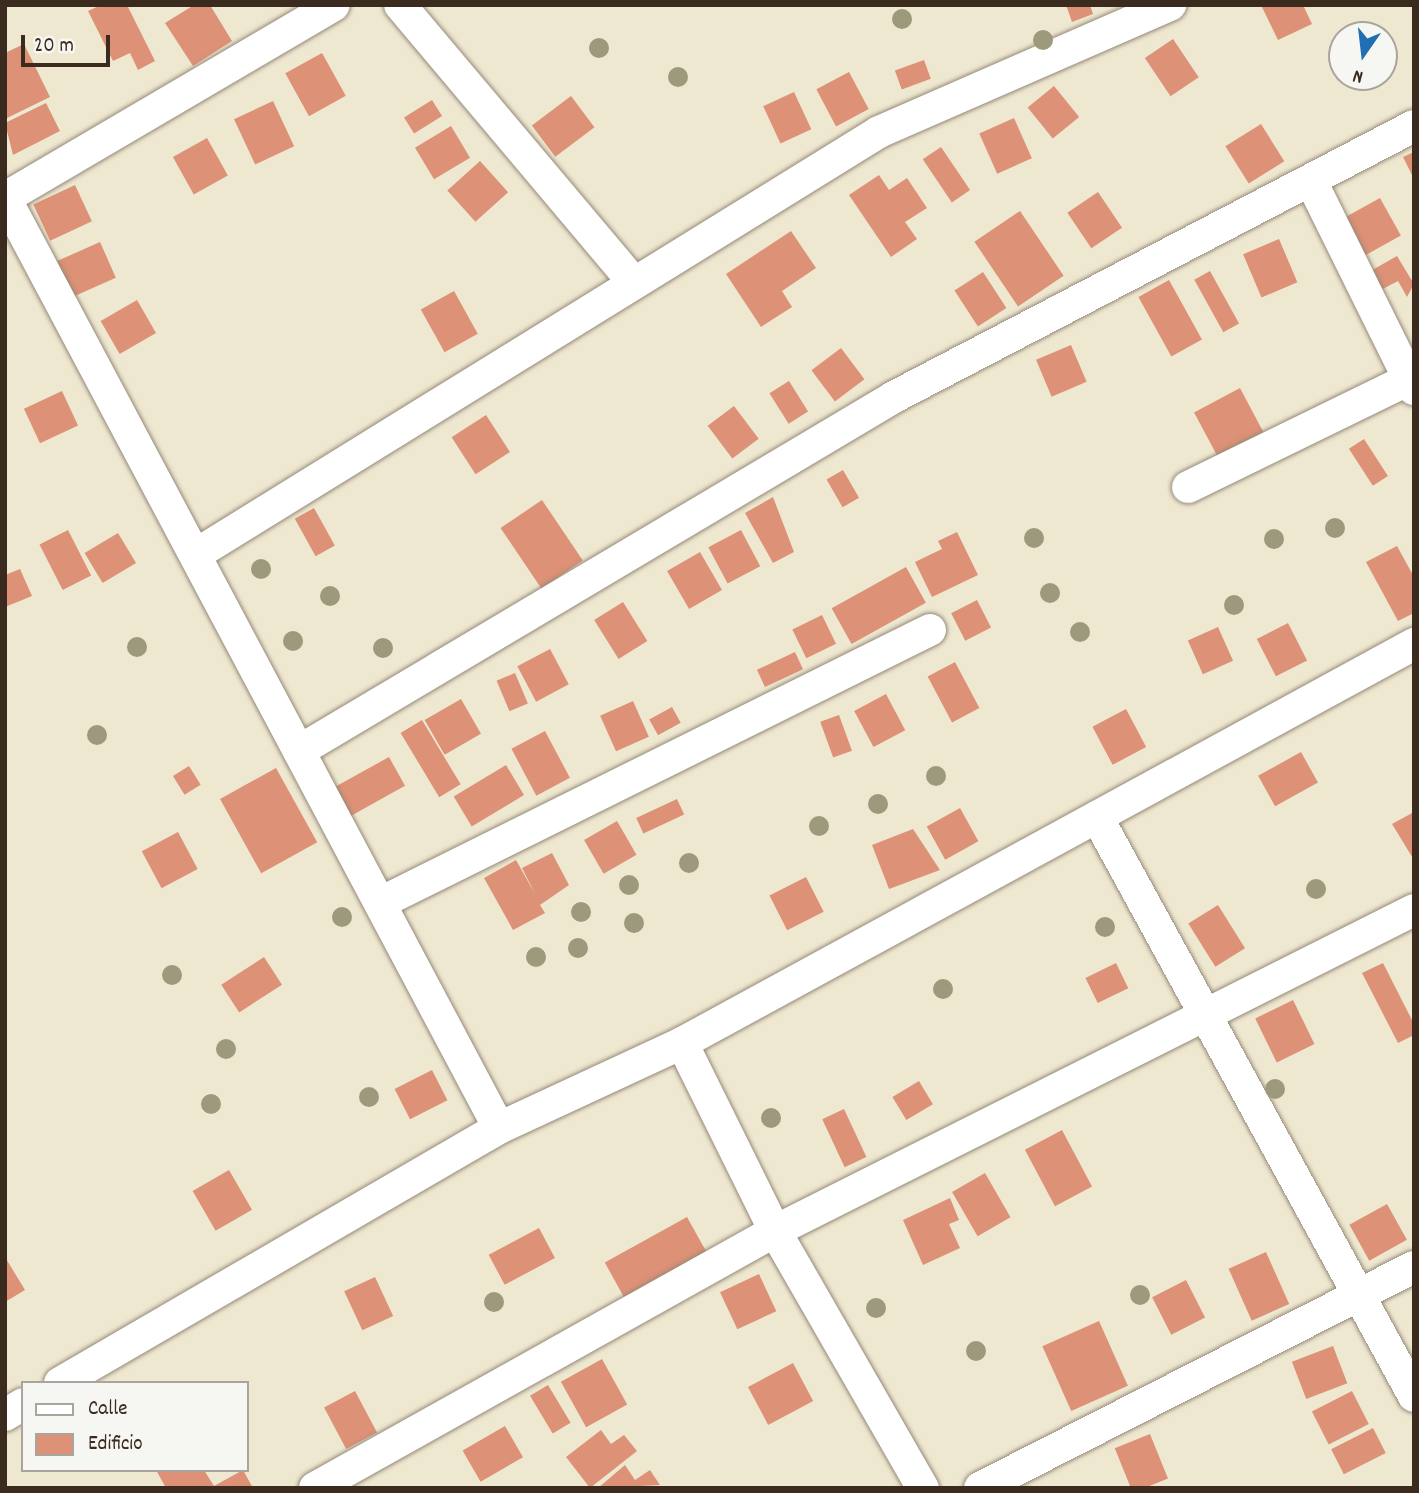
<!DOCTYPE html>
<style>
body{margin:0}
#map{position:relative;width:1419px;height:1493px;overflow:hidden;background:#efe8d1;font-family:Dekko,sans-serif}
div>[style]{position:absolute}
.building>*{inset:0;background:#dd9176;transform-origin:0 0}
.roads{filter:drop-shadow(0 0 2px #958978) drop-shadow(0 0 2px #958978)}
.street>*{height:32px;margin:-16px;padding:0 16px;transform-origin:16px;border-radius:16px;background:#fff}
.trees>*{width:20px;height:20px;margin:-10px;border-radius:50%;background:#9c997c}
span{translate:-50% -50%;white-space:nowrap;text-align:center;line-height:1.15;-webkit-text-stroke:5px #f6f6f2;paint-order:stroke}
.frame{position:absolute;inset:0;border:7px solid #3b2a1e;pointer-events:none}
.legend{position:absolute;left:21px;top:1381px;width:228px;height:91px;box-sizing:border-box;background:#f6f6f2;border:2px solid #aba49d;margin:0;padding:9px 12px;list-style:none;font-size:21px;color:#3b2a1e}
.legend li{display:flex;align-items:center;gap:14px;height:35px}
.legend b{width:35px;border:2px solid #aba49d}
.north{position:absolute;left:1328px;top:21px;width:70px;height:70px;box-sizing:border-box;background:#f6f6f2;border:2px solid #aba49d;border-radius:50%;rotate:194deg;font-size:19px;font-weight:700;line-height:28px;text-align:center;color:#3b2a1e}
.north::after{content:'';display:block;margin:auto;width:24px;height:32px;background:#1f6fb2;clip-path:polygon(50% 0,100% 100%,50% 72%,0 100%)}
.scale{position:absolute;left:21px;top:35px;width:89px;height:32px;box-sizing:border-box;border:4px solid #3b2a1e;border-top:0;padding-left:9px;font-size:21px;line-height:24px;white-space:nowrap;color:#3b2a1e;-webkit-text-stroke:5px #f6f6f2;paint-order:stroke}
</style>
<div id="map">
<div class="building">
<i style="clip-path:polygon(101px 5px,127px 5px,155px 61px,138px 70px,130px 53px,113px 61px,88px 11px)"></i>
<i style="clip-path:polygon(194px 5px,210px 5px,232px 41px,193px 66px,165px 23px)"></i>
<i style="clip-path:polygon(1066px 5px,1090px 5px,1093px 14px,1072px 22px)"></i>
<i style="clip-path:polygon(1261px 5px,1303px 5px,1312px 24px,1278px 40px)"></i>
<i style="left:1173px;top:39px;width:46px;height:34px;rotate:56deg"></i>
<i style="clip-path:polygon(24px 44px,50px 97px,5px 119px,5px 53px)"></i>
<i style="left:322px;top:53px;width:49px;height:42px;rotate:61deg"></i>
<i style="left:924px;top:60px;width:20px;height:31px;rotate:70deg"></i>
<i style="left:849px;top:72px;width:42px;height:37px;rotate:62deg"></i>
<i style="left:1054px;top:86px;width:40px;height:34px;rotate:51deg"></i>
<i style="left:794px;top:92px;width:41px;height:34px;rotate:65deg"></i>
<i style="left:571px;top:96px;width:39px;height:49px;rotate:53deg"></i>
<i style="left:432px;top:100px;width:19px;height:33px;rotate:58deg"></i>
<i style="left:273px;top:101px;width:50px;height:43px;rotate:65deg"></i>
<i style="clip-path:polygon(46px 103px,60px 131px,13px 155px,5px 123px)"></i>
<i style="left:1014px;top:118px;width:44px;height:38px;rotate:66deg"></i>
<i style="left:1261px;top:124px;width:44px;height:42px;rotate:58deg"></i>
<i style="left:451px;top:126px;width:37px;height:42px;rotate:59deg"></i>
<i style="left:207px;top:138px;width:43px;height:39px;rotate:61deg"></i>
<i style="left:941px;top:147px;width:52px;height:22px;rotate:56deg"></i>
<i style="clip-path:polygon(1414px 152px,1414px 179px,1403px 157px)"></i>
<i style="left:480px;top:161px;width:42px;height:44px;rotate:48deg"></i>
<i style="clip-path:polygon(879px 175px,889px 190px,907px 178px,927px 208px,905px 222px,917px 239px,891px 257px,849px 195px)"></i>
<i style="left:75px;top:185px;width:40px;height:46px;rotate:65deg"></i>
<i style="left:1098px;top:192px;width:43px;height:37px;rotate:56deg"></i>
<i style="left:1380px;top:198px;width:43px;height:46px;rotate:61deg"></i>
<i style="left:1020px;top:211px;width:78px;height:55px;rotate:56deg"></i>
<i style="clip-path:polygon(791px 231px,816px 268px,782px 291px,792px 307px,761px 327px,726px 274px)"></i>
<i style="left:1279px;top:239px;width:47px;height:39px;rotate:67deg"></i>
<i style="left:100px;top:242px;width:39px;height:47px;rotate:66deg"></i>
<i style="clip-path:polygon(1397px 256px,1414px 284px,1407px 297px,1398px 281px,1377px 292px,1367px 273px)"></i>
<i style="left:1210px;top:271px;width:60px;height:18px;rotate:61deg"></i>
<i style="left:983px;top:272px;width:43px;height:34px;rotate:57deg"></i>
<i style="left:1169px;top:280px;width:68px;height:35px;rotate:61deg"></i>
<i style="left:454px;top:291px;width:49px;height:38px;rotate:61deg"></i>
<i style="left:137px;top:300px;width:38px;height:42px;rotate:60deg"></i>
<i style="left:1071px;top:345px;width:40px;height:38px;rotate:67deg"></i>
<i style="left:841px;top:348px;width:39px;height:37px;rotate:53deg"></i>
<i style="left:789px;top:381px;width:36px;height:23px;rotate:58deg"></i>
<i style="left:1240px;top:388px;width:50px;height:52px;rotate:62deg"></i>
<i style="left:62px;top:391px;width:38px;height:42px;rotate:65deg"></i>
<i style="left:734px;top:406px;width:41px;height:33px;rotate:53deg"></i>
<i style="left:486px;top:415px;width:44px;height:41px;rotate:57deg"></i>
<i style="left:1364px;top:439px;width:44px;height:18px;rotate:57deg"></i>
<i style="left:843px;top:470px;width:32px;height:19px;rotate:60deg"></i>
<i style="clip-path:polygon(773px 497px,794px 552px,773px 563px,745px 513px)"></i>
<i style="left:542px;top:500px;width:73px;height:50px;rotate:56deg"></i>
<i style="left:314px;top:508px;width:43px;height:22px;rotate:61deg"></i>
<i style="left:68px;top:530px;width:51px;height:32px;rotate:63deg"></i>
<i style="left:741px;top:530px;width:41px;height:37px;rotate:62deg"></i>
<i style="clip-path:polygon(957px 532px,978px 575px,932px 597px,915px 562px,942px 549px,938px 541px)"></i>
<i style="left:118px;top:533px;width:35px;height:39px;rotate:59deg"></i>
<i style="clip-path:polygon(1397px 546px,1414px 577px,1414px 613px,1398px 621px,1366px 562px)"></i>
<i style="left:700px;top:552px;width:44px;height:38px;rotate:60deg"></i>
<i style="left:906px;top:567px;width:41px;height:85px;rotate:61deg"></i>
<i style="clip-path:polygon(20px 569px,32px 596px,5px 607px,5px 575px)"></i>
<i style="left:977px;top:600px;width:31px;height:29px;rotate:63deg"></i>
<i style="left:623px;top:602px;width:46px;height:34px;rotate:58deg"></i>
<i style="left:822px;top:615px;width:32px;height:33px;rotate:64deg"></i>
<i style="left:1288px;top:623px;width:42px;height:35px;rotate:63deg"></i>
<i style="left:1218px;top:627px;width:37px;height:33px;rotate:66deg"></i>
<i style="left:550px;top:649px;width:40px;height:37px;rotate:62deg"></i>
<i style="left:795px;top:652px;width:19px;height:42px;rotate:65deg"></i>
<i style="left:955px;top:662px;width:52px;height:31px;rotate:62deg"></i>
<i style="left:515px;top:673px;width:33px;height:20px;rotate:67deg"></i>
<i style="left:886px;top:694px;width:41px;height:36px;rotate:62deg"></i>
<i style="left:461px;top:699px;width:40px;height:42px;rotate:60deg"></i>
<i style="left:633px;top:701px;width:39px;height:36px;rotate:66deg"></i>
<i style="left:672px;top:707px;width:18px;height:26px;rotate:61deg"></i>
<i style="left:1126px;top:709px;width:43px;height:38px;rotate:62deg"></i>
<i style="left:839px;top:715px;width:38px;height:20px;rotate:70deg"></i>
<i style="left:422px;top:720px;width:75px;height:25px;rotate:59deg"></i>
<i style="left:545px;top:731px;width:53px;height:38px;rotate:62deg"></i>
<i style="left:1301px;top:752px;width:35px;height:49px;rotate:61deg"></i>
<i style="left:389px;top:757px;width:33px;height:62px;rotate:61deg"></i>
<i style="left:506px;top:765px;width:35px;height:61px;rotate:59deg"></i>
<i style="left:189px;top:766px;width:22px;height:19px;rotate:58deg"></i>
<i style="left:276px;top:768px;width:85px;height:64px;rotate:61deg"></i>
<i style="left:677px;top:799px;width:17px;height:45px;rotate:65deg"></i>
<i style="left:960px;top:808px;width:38px;height:38px;rotate:61deg"></i>
<i style="clip-path:polygon(1414px 812px,1414px 860px,1392px 824px)"></i>
<i style="left:617px;top:821px;width:39px;height:38px;rotate:60deg"></i>
<i style="clip-path:polygon(913px 829px,940px 870px,889px 889px,872px 845px)"></i>
<i style="left:178px;top:832px;width:42px;height:41px;rotate:62deg"></i>
<i style="clip-path:polygon(552px 853px,569px 885px,540px 905px,545px 913px,513px 930px,484px 878px,516px 860px,535px 894px,522px 868px)"></i>
<i style="left:806px;top:877px;width:39px;height:41px;rotate:63deg"></i>
<i style="left:1218px;top:905px;width:51px;height:35px;rotate:58deg"></i>
<i style="left:264px;top:957px;width:33px;height:51px;rotate:57deg"></i>
<i style="left:1116px;top:963px;width:28px;height:34px;rotate:64deg"></i>
<i style="clip-path:polygon(1383px 963px,1414px 1024px,1414px 1035px,1398px 1043px,1362px 973px)"></i>
<i style="left:1293px;top:1000px;width:49px;height:42px;rotate:64deg"></i>
<i style="left:432px;top:1070px;width:34px;height:42px;rotate:63deg"></i>
<i style="left:919px;top:1081px;width:27px;height:31px;rotate:59deg"></i>
<i style="left:844px;top:1109px;width:53px;height:24px;rotate:65deg"></i>
<i style="left:1062px;top:1130px;width:64px;height:42px;rotate:62deg"></i>
<i style="left:229px;top:1170px;width:46px;height:42px;rotate:60deg"></i>
<i style="left:985px;top:1173px;width:51px;height:38px;rotate:60deg"></i>
<i style="clip-path:polygon(950px 1198px,959px 1220px,949px 1224px,960px 1248px,923px 1265px,903px 1220px)"></i>
<i style="left:1387px;top:1204px;width:41px;height:43px;rotate:61deg"></i>
<i style="left:687px;top:1217px;width:41px;height:94px;rotate:61deg"></i>
<i style="left:539px;top:1228px;width:34px;height:57px;rotate:62deg"></i>
<i style="left:1266px;top:1252px;width:57px;height:41px;rotate:66deg"></i>
<i style="clip-path:polygon(5px 1257px,25px 1290px,5px 1302px)"></i>
<i style="left:759px;top:1274px;width:41px;height:43px;rotate:65deg"></i>
<i style="left:375px;top:1277px;width:43px;height:34px;rotate:65deg"></i>
<i style="left:1186px;top:1280px;width:42px;height:38px;rotate:63deg"></i>
<i style="left:1099px;top:1321px;width:71px;height:62px;rotate:66deg"></i>
<i style="left:1333px;top:1346px;width:40px;height:44px;rotate:69deg"></i>
<i style="left:602px;top:1359px;width:52px;height:47px;rotate:61deg"></i>
<i style="left:793px;top:1363px;width:43px;height:51px;rotate:62deg"></i>
<i style="left:548px;top:1385px;width:44px;height:21px;rotate:59deg"></i>
<i style="left:355px;top:1391px;width:47px;height:35px;rotate:62deg"></i>
<i style="left:1352px;top:1391px;width:37px;height:45px;rotate:63deg"></i>
<i style="left:505px;top:1426px;width:36px;height:49px;rotate:60deg"></i>
<i style="left:1373px;top:1428px;width:28px;height:47px;rotate:63deg"></i>
<i style="clip-path:polygon(601px 1430px,611px 1444px,624px 1435px,637px 1451px,590px 1488px,566px 1457px)"></i>
<i style="left:1150px;top:1434px;width:48px;height:38px;rotate:68deg"></i>
<i style="clip-path:polygon(625px 1465px,635px 1480px,650px 1470px,660px 1485px,598px 1488px)"></i>
<i style="clip-path:polygon(156px 1470px,204px 1470px,214px 1486px,243px 1470px,253px 1488px,166px 1488px)"></i>
</div>
<div class="roads">
<div class="street">
<i style="left:400px;top:5px;width:363px;rotate:49.9deg"></i>
<i style="left:1312px;top:183px;width:230px;rotate:63.7deg"></i>
<i style="left:5px;top:198px;width:1053px;rotate:62.02deg"></i>
<i style="left:5px;top:198px;width:381px;rotate:-30.4deg"></i>
<i style="left:1188px;top:487px;width:246px;rotate:-26deg"></i>
<i style="left:195px;top:555px;width:804px;rotate:-31.73deg"></i>
<i style="left:879px;top:132px;width:318px;rotate:-23.6deg"></i>
<i style="left:299px;top:751px;width:692px;rotate:-30.75deg"></i>
<i style="left:894px;top:397px;width:586px;rotate:-27.53deg"></i>
<i style="left:1097px;top:817px;width:660px;rotate:61.3deg"></i>
<i style="left:380px;top:903px;width:614px;rotate:-26.4deg"></i>
<i style="left:682px;top:1043px;width:210px;rotate:63.7deg"></i>
<i style="left:775px;top:1231px;width:297px;rotate:60.1deg"></i>
<i style="left:60px;top:1383px;width:508px;rotate:-30.15deg"></i>
<i style="left:499px;top:1128px;width:202px;rotate:-24.9deg"></i>
<i style="left:682px;top:1043px;width:834px;rotate:-28.59deg"></i>
<i style="left:5px;top:1415px;width:21px;rotate:-31deg"></i>
<i style="left:315px;top:1488px;width:527px;rotate:-29.19deg"></i>
<i style="left:775px;top:1231px;width:715px;rotate:-26.67deg"></i>
<i style="left:980px;top:1488px;width:487px;rotate:-27deg"></i>
</div>
</div>
<div class="trees">
<i style="left:902px;top:19px"></i>
<i style="left:1043px;top:40px"></i>
<i style="left:599px;top:48px"></i>
<i style="left:678px;top:77px"></i>
<i style="left:1335px;top:528px"></i>
<i style="left:1034px;top:538px"></i>
<i style="left:1274px;top:539px"></i>
<i style="left:261px;top:569px"></i>
<i style="left:1050px;top:593px"></i>
<i style="left:330px;top:596px"></i>
<i style="left:1234px;top:605px"></i>
<i style="left:1080px;top:632px"></i>
<i style="left:293px;top:641px"></i>
<i style="left:137px;top:647px"></i>
<i style="left:383px;top:648px"></i>
<i style="left:97px;top:735px"></i>
<i style="left:936px;top:776px"></i>
<i style="left:878px;top:804px"></i>
<i style="left:819px;top:826px"></i>
<i style="left:689px;top:863px"></i>
<i style="left:629px;top:885px"></i>
<i style="left:1316px;top:889px"></i>
<i style="left:581px;top:912px"></i>
<i style="left:342px;top:917px"></i>
<i style="left:634px;top:923px"></i>
<i style="left:1105px;top:927px"></i>
<i style="left:578px;top:948px"></i>
<i style="left:536px;top:957px"></i>
<i style="left:172px;top:975px"></i>
<i style="left:943px;top:989px"></i>
<i style="left:226px;top:1049px"></i>
<i style="left:1275px;top:1089px"></i>
<i style="left:369px;top:1097px"></i>
<i style="left:211px;top:1104px"></i>
<i style="left:771px;top:1118px"></i>
<i style="left:1140px;top:1295px"></i>
<i style="left:494px;top:1302px"></i>
<i style="left:876px;top:1308px"></i>
<i style="left:976px;top:1351px"></i>
</div>
<div class="frame"></div>
<ul class="legend">
<li><b style="height:9px;background:#fff"></b>Calle</li>
<li><b style="height:19px;background:#dd9176"></b>Edificio</li>
</ul>
<div class="north">N</div>
<div class="scale">20 m</div>
</div>
